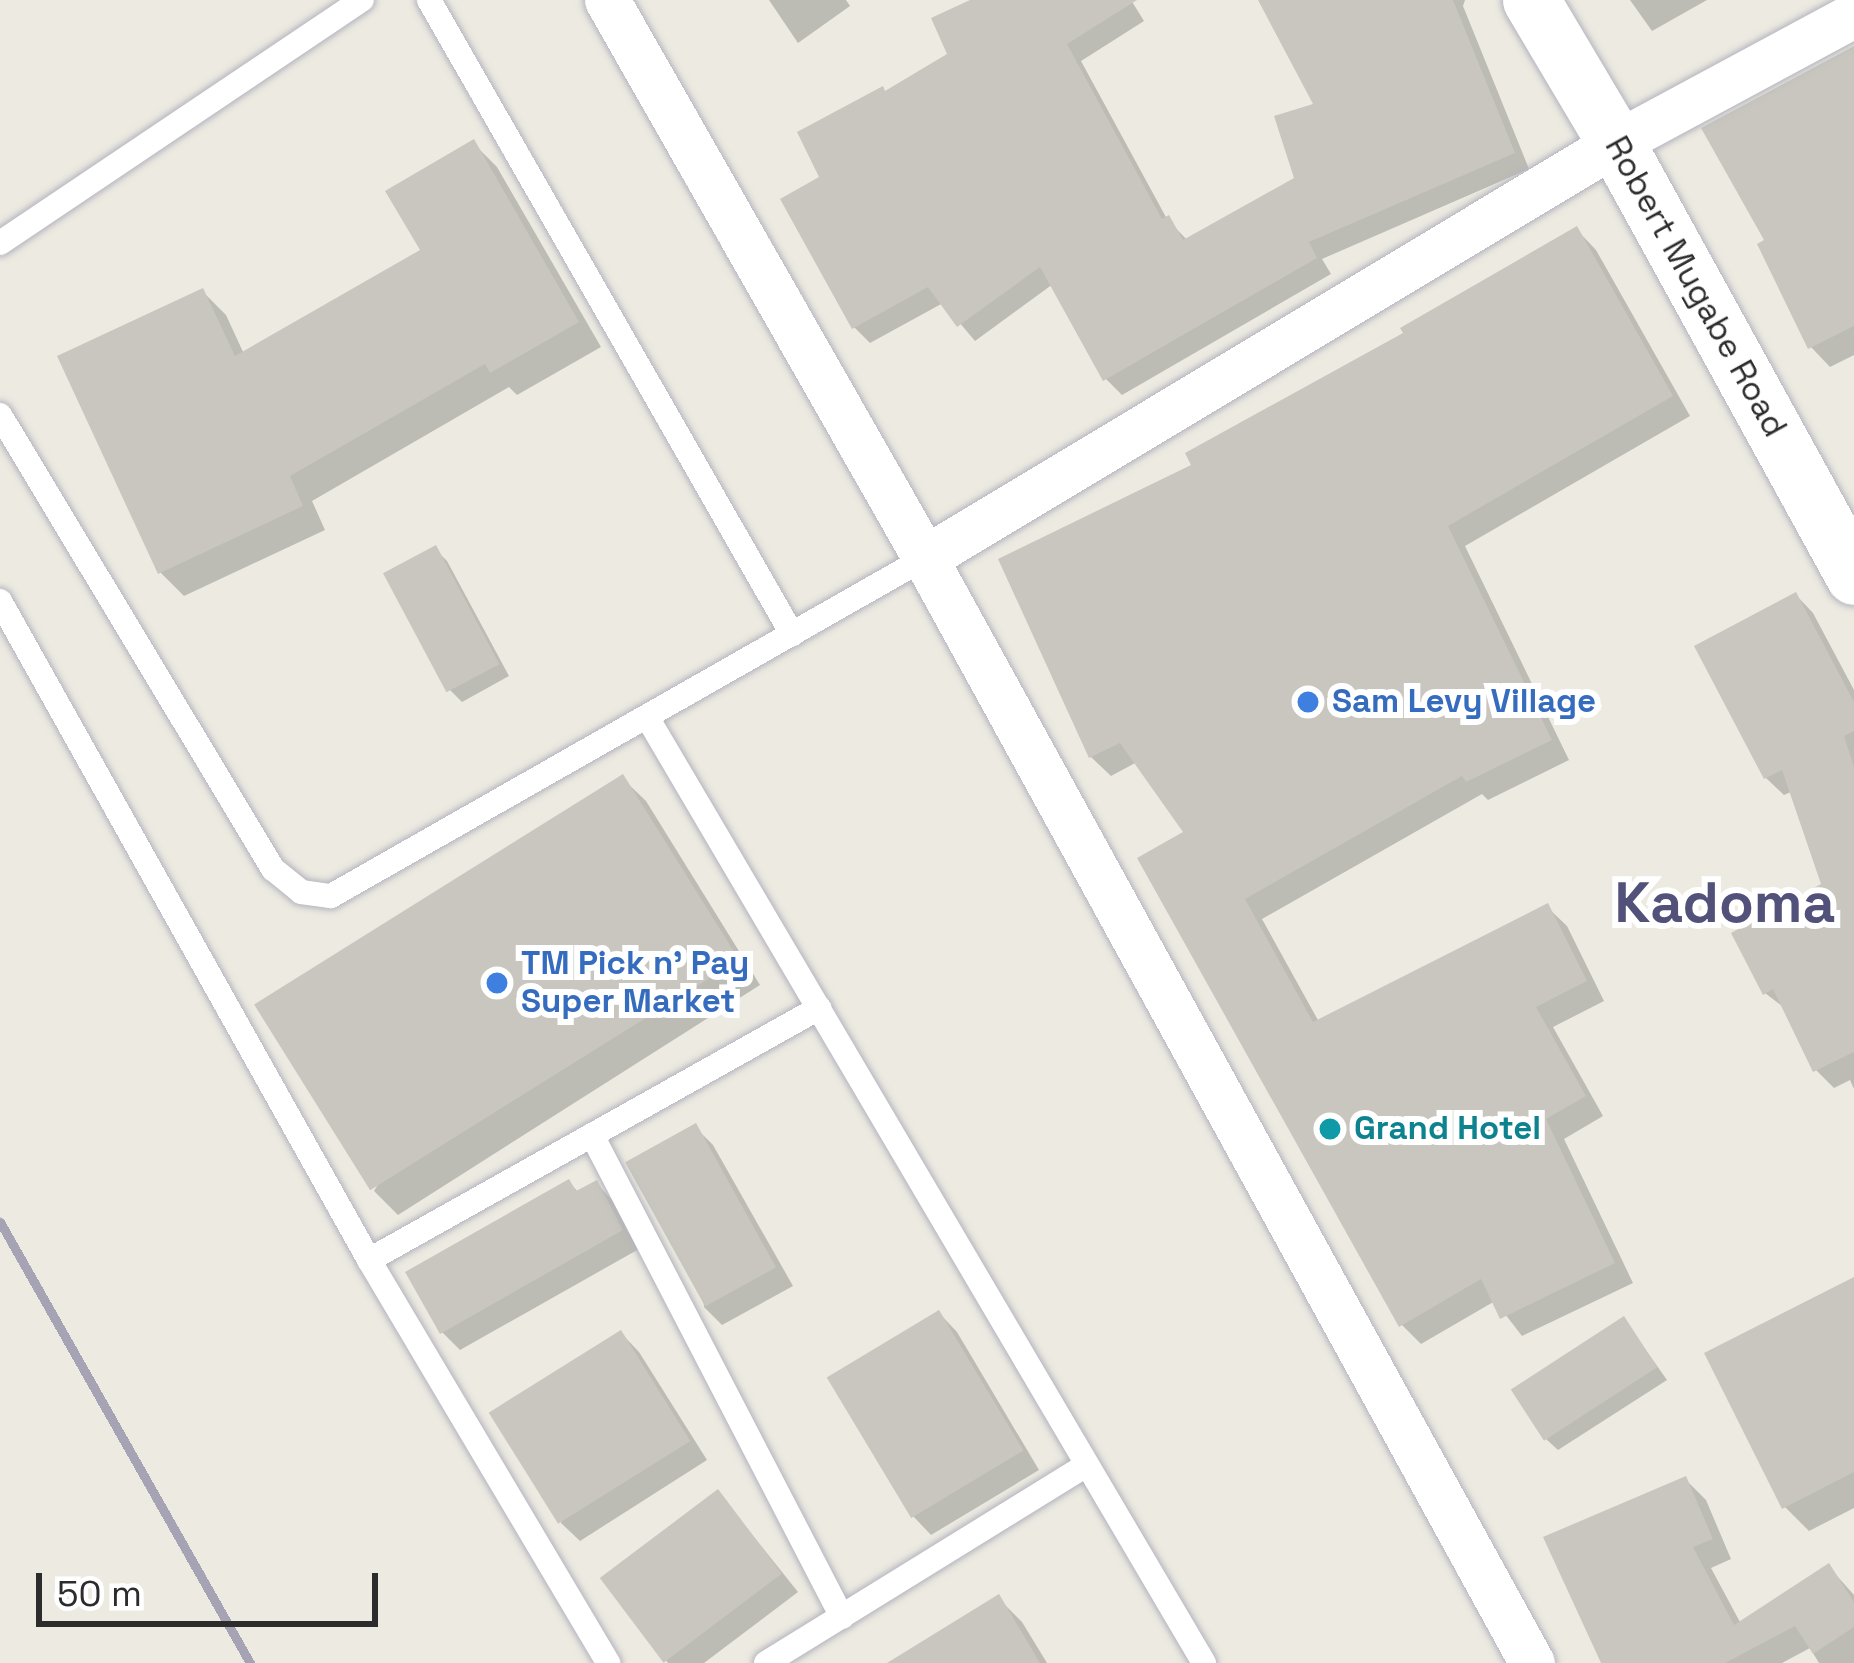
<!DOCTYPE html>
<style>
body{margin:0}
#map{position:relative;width:1854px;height:1663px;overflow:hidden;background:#eceae1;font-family:"Space Grotesk",sans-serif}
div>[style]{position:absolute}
.shadow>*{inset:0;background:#0003}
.building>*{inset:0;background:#c8c6bf;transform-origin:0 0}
.roads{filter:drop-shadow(0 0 3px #b4b4be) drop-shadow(0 0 3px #b4b4be)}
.service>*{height:24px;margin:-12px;padding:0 12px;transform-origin:12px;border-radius:12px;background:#fff}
.minor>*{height:45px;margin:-22.5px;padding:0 22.5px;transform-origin:22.5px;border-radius:22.5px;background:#fff}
.tertiary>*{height:57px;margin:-28.5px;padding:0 28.5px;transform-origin:28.5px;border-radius:28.5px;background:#fff}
.rail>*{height:9px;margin:-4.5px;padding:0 4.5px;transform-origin:4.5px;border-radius:4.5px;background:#a5a3b4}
.dots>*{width:33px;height:33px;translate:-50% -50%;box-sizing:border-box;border:6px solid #fff;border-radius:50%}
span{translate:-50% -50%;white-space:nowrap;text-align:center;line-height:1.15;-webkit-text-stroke:12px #fff;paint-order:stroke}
.street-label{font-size:33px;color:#2c2c2c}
.shop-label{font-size:33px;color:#366cbe;font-weight:700}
.left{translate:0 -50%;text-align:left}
.culture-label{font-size:33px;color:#0d838f;font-weight:700}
.town-label{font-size:57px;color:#525179;font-weight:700}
.scale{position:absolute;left:36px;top:1573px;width:342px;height:54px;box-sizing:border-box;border:6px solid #2c2c2c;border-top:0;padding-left:15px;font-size:36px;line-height:42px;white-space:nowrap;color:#2c2c2c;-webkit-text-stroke:9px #fff;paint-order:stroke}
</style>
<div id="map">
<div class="shadow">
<i style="clip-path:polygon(769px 0,846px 0,850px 6px,798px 43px)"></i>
<i style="clip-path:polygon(978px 0,1131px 0,1144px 21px,1081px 61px,1167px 219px,1188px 241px,1297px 180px,1318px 105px,1262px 0,1465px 0,1463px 6px,1529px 169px,1322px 259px,1331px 274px,1122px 395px,1106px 379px,1053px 284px,975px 341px,943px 303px,870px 343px,854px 327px,823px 178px,887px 94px,951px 55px)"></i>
<i style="clip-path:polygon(1630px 0,1707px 0,1652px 31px)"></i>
<i style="clip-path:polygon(1854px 49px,1854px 355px,1830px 367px,1811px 347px,1769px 242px)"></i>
<i style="clip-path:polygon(473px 143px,497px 167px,601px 347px,517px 395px,509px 387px,312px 501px,325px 530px,184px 596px,160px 572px,202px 291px,226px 315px,244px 354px,424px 251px)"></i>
<i style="clip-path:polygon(1577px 230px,1596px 250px,1690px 416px,1465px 546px,1569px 760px,1488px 800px,1482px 794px,1262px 919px,1319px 1022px,1547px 907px,1567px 926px,1604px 1001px,1553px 1027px,1603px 1116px,1564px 1139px,1633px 1283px,1522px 1336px,1495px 1301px,1421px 1344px,1402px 1325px,1187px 833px,1137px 762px,1111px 776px,1091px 757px,1195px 466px)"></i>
<i style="clip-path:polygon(435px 549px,447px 561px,509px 676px,462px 702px,450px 690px)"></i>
<i style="clip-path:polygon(1796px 595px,1813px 613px,1854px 690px,1854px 1089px,1850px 1080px,1834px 1088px,1816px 1070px,1786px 1009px,1765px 993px,1824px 885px,1793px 791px,1784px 795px,1766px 778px)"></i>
<i style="clip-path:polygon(622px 778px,646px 801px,760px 985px,398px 1215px,374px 1191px)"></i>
<i style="clip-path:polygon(695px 1127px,713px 1145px,793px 1286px,722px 1325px,704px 1307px)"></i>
<i style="clip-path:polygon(569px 1182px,579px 1193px,596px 1183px,614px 1202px,639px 1249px,460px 1350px,442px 1332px)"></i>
<i style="clip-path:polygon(1854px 1280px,1854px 1508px,1809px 1531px,1785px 1507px)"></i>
<i style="clip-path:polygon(939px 1313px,957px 1332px,1039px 1470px,931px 1535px,913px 1516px)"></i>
<i style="clip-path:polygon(1624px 1319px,1667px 1380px,1558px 1450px,1546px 1439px)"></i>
<i style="clip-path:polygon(621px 1333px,639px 1352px,707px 1460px,580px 1541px,561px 1523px)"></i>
<i style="clip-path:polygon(1686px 1480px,1706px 1500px,1731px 1559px,1711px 1568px,1741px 1624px,1829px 1567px,1854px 1595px,1854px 1663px,1819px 1663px,1810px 1648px,1782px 1663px,1607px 1663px)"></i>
<i style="clip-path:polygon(718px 1492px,798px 1592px,704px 1663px,668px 1663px,604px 1579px)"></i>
<i style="clip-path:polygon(998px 1598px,1022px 1622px,1047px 1663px,893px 1663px)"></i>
</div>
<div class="building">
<i style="clip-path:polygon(970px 0,1137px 0,1067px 44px,1162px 219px,1169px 215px,1183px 240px,1294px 178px,1274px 116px,1313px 104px,1258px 0,1453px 0,1515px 153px,1309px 242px,1317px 258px,1103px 381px,1040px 267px,957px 327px,928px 287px,852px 329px,780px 199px,819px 177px,797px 132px,883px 86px,885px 91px,947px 54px,931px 18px)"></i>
<i style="clip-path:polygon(1854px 46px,1854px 326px,1808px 349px,1757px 244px,1764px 240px,1701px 128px)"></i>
<i style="clip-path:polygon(474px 139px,579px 322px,490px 373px,485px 364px,290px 476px,303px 506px,158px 574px,57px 356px,203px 288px,235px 356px,420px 250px,385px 191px)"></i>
<i style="clip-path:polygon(1577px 226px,1673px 396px,1448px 526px,1552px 740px,1466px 782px,1462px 776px,1245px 899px,1313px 1022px,1548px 903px,1587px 981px,1536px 1007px,1586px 1096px,1546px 1119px,1615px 1263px,1500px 1319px,1481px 1279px,1399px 1327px,1137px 858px,1183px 832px,1120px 743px,1089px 758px,998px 559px,1191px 465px,1185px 453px,1403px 333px,1400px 328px)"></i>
<i style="left:436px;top:545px;width:135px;height:60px;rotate:62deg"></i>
<i style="clip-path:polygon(1796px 592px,1854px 702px,1854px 731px,1844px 736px,1854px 767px,1854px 1052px,1813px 1072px,1773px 989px,1763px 995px,1731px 933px,1821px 884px,1782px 770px,1764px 779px,1694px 646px)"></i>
<i style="left:623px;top:774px;width:219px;height:435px;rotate:58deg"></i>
<i style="left:696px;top:1123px;width:165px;height:81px;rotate:61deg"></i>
<i style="clip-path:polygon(569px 1179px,576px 1191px,597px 1180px,623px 1230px,440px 1334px,405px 1272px)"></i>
<i style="clip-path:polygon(1854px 1277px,1854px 1472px,1782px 1509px,1704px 1353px)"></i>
<i style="left:939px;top:1310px;width:164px;height:131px;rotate:59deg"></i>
<i style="left:1624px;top:1316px;width:61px;height:135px;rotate:57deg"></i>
<i style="left:621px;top:1330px;width:131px;height:156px;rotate:58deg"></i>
<i style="clip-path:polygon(1686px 1476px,1713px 1539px,1693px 1547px,1734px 1625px,1829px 1563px,1854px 1602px,1854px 1627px,1813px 1654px,1795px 1626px,1725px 1663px,1601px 1663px,1543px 1537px)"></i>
<i style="left:718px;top:1489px;width:106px;height:148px;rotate:53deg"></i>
<i style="clip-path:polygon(999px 1594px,1040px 1663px,887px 1663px)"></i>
</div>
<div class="roads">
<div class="service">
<i style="left:429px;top:0;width:731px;rotate:60.21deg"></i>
<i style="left:0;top:243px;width:436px;rotate:-33.9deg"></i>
<i style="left:0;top:415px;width:530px;rotate:58.98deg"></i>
<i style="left:273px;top:869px;width:36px;rotate:39deg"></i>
<i style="left:301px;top:892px;width:30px;rotate:8deg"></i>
<i style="left:331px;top:896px;width:683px;rotate:-29.64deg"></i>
<i style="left:0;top:601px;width:755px;rotate:60.75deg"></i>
<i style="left:369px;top:1260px;width:469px;rotate:59.3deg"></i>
<i style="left:647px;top:717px;width:1098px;rotate:59.51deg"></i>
<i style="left:592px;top:1135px;width:543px;rotate:62.59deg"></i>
<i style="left:369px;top:1260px;width:516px;rotate:-29.25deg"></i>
<i style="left:766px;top:1663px;width:377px;rotate:-31.7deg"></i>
</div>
<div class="minor">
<i style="left:607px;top:0;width:642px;rotate:60.32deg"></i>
<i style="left:925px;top:558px;width:1261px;rotate:61.22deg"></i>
<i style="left:925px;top:558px;width:806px;rotate:-30.99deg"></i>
<i style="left:1616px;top:143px;width:270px;rotate:-28.3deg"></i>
</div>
<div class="tertiary">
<i style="left:1531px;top:0;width:166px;rotate:59.3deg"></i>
<i style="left:1616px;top:143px;width:494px;rotate:61.2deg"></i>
</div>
</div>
<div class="rail">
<i style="left:0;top:1222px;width:507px;rotate:60.45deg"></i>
</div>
<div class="dots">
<i style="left:1308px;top:702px;background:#3f7fe0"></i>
<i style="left:497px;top:983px;background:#3f7fe0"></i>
<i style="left:1330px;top:1129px;background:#0f9aa8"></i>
</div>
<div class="street-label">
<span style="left:1695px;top:287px;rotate:61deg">Robert Mugabe Road</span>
</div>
<div class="shop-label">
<span class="left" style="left:1332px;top:702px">Sam Levy Village</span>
<span class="left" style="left:521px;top:983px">TM Pick n' Pay<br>Super Market</span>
</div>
<div class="culture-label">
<span class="left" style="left:1354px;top:1129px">Grand Hotel</span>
</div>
<div class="town-label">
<span style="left:1725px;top:903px">Kadoma</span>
</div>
<div class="scale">50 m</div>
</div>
